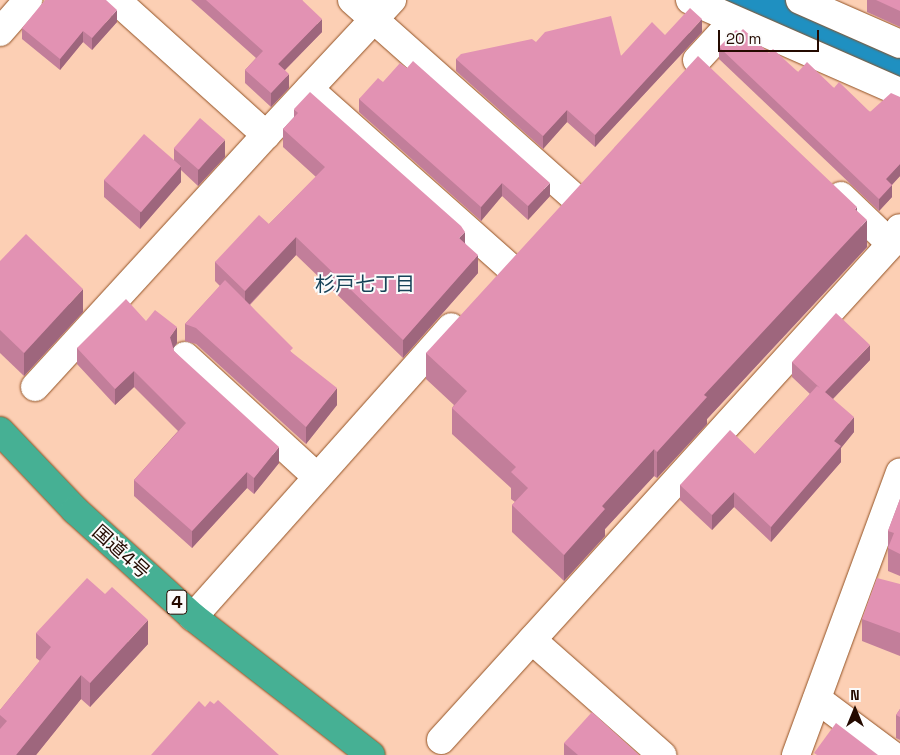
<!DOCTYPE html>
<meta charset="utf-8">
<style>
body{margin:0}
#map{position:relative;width:900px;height:755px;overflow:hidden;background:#fccfb4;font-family:"Space Grotesk","Noto Sans JP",sans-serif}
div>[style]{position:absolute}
.river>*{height:61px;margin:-30.5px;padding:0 30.5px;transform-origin:30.5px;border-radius:30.5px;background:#1f90c1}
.roads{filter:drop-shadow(0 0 1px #925123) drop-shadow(0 0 1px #925123)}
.street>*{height:28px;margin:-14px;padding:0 14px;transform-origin:14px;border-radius:14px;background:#fff}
.highway>*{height:28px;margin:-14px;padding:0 14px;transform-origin:14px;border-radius:14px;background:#46b094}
.wall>*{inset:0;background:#c27e9a}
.shaded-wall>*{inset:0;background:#9e667d}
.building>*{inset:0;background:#e292b3;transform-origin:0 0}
span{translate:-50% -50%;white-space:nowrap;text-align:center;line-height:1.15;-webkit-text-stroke:4px #fbfbfb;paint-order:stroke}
.shield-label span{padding:1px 4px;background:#fbfbfb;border:1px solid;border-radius:4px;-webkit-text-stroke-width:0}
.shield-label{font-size:18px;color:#240a00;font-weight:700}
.street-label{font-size:19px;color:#240a00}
.neighbourhood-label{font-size:20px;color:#164257}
.north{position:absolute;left:830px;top:685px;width:50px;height:50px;-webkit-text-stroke:4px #fbfbfb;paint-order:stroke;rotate:0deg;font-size:14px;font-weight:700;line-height:20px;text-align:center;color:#240a00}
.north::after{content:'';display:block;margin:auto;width:18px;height:22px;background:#240a00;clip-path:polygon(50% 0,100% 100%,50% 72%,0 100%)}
.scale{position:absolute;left:718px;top:30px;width:101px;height:22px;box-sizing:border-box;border:2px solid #240a00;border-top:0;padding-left:6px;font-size:15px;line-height:18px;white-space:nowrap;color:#240a00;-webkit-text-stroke:4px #fbfbfb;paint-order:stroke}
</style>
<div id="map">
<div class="river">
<i style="left:744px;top:0;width:171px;rotate:24.2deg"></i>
</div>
<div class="roads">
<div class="street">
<i style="left:116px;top:0;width:202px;rotate:42deg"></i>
<i style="left:266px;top:135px;width:185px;rotate:-47deg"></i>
<i style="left:352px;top:0;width:294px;rotate:41.6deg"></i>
<i style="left:690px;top:0;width:229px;rotate:23.7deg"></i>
<i style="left:800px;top:0;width:109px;rotate:23.7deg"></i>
<i style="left:0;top:32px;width:43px;rotate:-48.8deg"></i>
<i style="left:697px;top:60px;width:54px;rotate:-47.2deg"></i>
<i style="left:309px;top:89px;width:265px;rotate:41.6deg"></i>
<i style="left:841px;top:196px;width:69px;rotate:43.8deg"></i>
<i style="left:185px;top:356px;width:179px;rotate:42.5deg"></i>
<i style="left:35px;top:387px;width:342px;rotate:-47.5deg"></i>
<i style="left:193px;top:617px;width:388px;rotate:-48.3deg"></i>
<i style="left:532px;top:640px;width:174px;rotate:41.5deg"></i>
<i style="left:817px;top:699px;width:94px;rotate:36.7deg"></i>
<i style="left:441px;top:740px;width:670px;rotate:-47.78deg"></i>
<i style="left:891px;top:244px;width:18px;rotate:-61deg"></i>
<i style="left:796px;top:755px;width:301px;rotate:-69.8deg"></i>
</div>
<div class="highway">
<i style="left:0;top:431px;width:109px;rotate:46.5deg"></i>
<i style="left:75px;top:510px;width:159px;rotate:42.2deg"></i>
<i style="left:193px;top:617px;width:225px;rotate:37.8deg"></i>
</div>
</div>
<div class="wall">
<i style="clip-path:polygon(191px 0,302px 0,322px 32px,285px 70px,289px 88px,271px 107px,245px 83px,245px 70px,256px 58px)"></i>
<i style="clip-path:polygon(867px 0,900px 0,900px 27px,867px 12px)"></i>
<i style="clip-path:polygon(117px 22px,92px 50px,83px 42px,60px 70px,22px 39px,22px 28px)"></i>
<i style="clip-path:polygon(702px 32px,595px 147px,567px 122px,543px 149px,456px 71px,456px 59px,536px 42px,621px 56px,665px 35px)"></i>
<i style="clip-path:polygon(719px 47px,769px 53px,798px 72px,834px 88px,870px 112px,900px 97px,900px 176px,892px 185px,892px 197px,879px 211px,719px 59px)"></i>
<i style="clip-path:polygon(383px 82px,550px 196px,528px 220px,502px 196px,481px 221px,359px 112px,359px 99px)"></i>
<i style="clip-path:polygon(294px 109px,465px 243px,478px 273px,403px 358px,296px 255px,250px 305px,337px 405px,306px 444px,196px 344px,185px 341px,185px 324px,220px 286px,215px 281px,215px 262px,269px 224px,316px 177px,283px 147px,283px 129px,294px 117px)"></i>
<i style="clip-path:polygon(174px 148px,225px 157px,198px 186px,181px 170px,181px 182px,140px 229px,104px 197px,104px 180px,174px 160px)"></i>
<i style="clip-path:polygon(857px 211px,867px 247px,707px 419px,707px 424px,657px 478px,654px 476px,605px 529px,605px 536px,564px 581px,512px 532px,512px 505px,515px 502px,511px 499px,511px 488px,452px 434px,452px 408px,454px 405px,426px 379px,426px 353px)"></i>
<i style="clip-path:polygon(0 261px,83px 312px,24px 376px,0 353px)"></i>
<i style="clip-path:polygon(146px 321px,177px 343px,173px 348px,174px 351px,279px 463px,254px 494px,247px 488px,192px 548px,134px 496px,134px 480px,178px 431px,134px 387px,115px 405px,77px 364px,77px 348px)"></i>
<i style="clip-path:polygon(870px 360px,833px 399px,854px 432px,841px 448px,841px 462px,771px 542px,734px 507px,712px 530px,680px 500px,680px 485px,755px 454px,810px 394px,792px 377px,792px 362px)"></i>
<i style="clip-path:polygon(900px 499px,900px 576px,888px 571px,888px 531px)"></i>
<i style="clip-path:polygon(900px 584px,900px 656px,862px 641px,862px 619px)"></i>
<i style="clip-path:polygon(36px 633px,148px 644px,90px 707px,81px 699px,36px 755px,0 755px,0 710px,40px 661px,36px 658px)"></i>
<i style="clip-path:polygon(900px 709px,900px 740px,896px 738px,896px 715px)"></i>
<i style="clip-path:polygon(564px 743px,639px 755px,564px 755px)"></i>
</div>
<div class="shaded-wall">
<i style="clip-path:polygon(117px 10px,117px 22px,92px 50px,92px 38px)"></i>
<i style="clip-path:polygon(322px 19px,322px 32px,278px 77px,278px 64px)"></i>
<i style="clip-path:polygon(702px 19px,702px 32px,595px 147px,595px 135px)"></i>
<i style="clip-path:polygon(83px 31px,83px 42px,60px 70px,60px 59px)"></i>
<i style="clip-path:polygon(289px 74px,289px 88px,271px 107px,271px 93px)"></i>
<i style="clip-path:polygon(567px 110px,567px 122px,543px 149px,543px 136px)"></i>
<i style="clip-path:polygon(225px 140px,225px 157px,198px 186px,198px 169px)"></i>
<i style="clip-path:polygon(900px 164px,900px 176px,886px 191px,886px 179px)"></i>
<i style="clip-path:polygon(181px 166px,181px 182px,140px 229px,140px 212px)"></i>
<i style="clip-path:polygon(502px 183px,502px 196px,481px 221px,481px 207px)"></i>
<i style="clip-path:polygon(550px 183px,550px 196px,528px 220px,528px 206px)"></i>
<i style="clip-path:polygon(892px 185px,892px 197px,879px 211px,879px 199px)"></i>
<i style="clip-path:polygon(857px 207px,857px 231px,867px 220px,867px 247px,707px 419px,707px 424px,657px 478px,657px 452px)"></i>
<i style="clip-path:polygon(465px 232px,465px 251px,459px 238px)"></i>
<i style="clip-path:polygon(296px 237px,296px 255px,245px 309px,245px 291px)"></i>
<i style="clip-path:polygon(478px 255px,478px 273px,403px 358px,403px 340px)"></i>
<i style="clip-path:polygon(83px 289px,83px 312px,24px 376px,24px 353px)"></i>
<i style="clip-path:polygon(177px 327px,177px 343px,170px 353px,170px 337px)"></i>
<i style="clip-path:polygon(870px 345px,870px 360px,825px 407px,825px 392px)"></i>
<i style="clip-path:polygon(134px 371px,134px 387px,115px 405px,115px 389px)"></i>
<i style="clip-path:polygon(337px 388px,337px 405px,306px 444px,306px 427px)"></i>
<i style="clip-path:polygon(854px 417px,854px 432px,841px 448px,841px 462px,771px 542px,771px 527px,834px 441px)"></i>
<i style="clip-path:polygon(279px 447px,279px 463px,254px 494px,254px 478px)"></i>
<i style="clip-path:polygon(654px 449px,654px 476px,605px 529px,605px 536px,564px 581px,564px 555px,602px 506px)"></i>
<i style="clip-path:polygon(247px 472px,247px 488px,192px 548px,192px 531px)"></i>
<i style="clip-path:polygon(734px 492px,734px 507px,712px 530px,712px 515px)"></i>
<i style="clip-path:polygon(148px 620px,148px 644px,90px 707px,90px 683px)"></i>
<i style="clip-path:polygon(81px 675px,81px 699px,36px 755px,16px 755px)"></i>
</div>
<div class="building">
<i style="clip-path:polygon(45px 0,106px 0,117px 10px,92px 38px,83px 31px,60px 59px,22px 28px)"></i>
<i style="clip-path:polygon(206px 0,302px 0,322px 19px,278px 64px,276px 62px,289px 74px,271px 93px,245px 70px,263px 51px)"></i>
<i style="clip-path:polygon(876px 0,900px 0,900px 11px)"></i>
<i style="clip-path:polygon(690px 8px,702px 19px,595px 135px,567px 110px,543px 136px,456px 59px,461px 54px,532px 39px,536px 42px,545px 32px,611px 16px,621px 56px,652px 22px,665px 35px)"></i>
<i style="clip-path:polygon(743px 29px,769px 53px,773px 49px,798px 72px,807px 62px,834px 88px,839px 82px,870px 112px,891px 93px,900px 97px,900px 164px,886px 179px,892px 185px,879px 199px,719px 47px,736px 30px,740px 32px)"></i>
<i style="clip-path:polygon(698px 56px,857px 207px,855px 209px,867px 220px,704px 395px,707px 397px,657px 452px,654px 449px,602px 506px,605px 509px,564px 555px,512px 505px,528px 488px,511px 472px,516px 467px,452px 408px,467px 391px,426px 353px)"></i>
<i style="clip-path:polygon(413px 61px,550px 183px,528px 206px,502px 183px,481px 207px,359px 99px,378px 78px,383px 82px,400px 63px,407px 68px)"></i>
<i style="clip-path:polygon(310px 92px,461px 226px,465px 232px,459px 238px,478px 255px,403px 340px,296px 237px,245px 291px,215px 262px,259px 215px,269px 224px,325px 167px,283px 129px,298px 113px,294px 109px)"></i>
<i style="left:200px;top:118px;width:33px;height:40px;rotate:41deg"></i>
<i style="left:144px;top:134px;width:49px;height:61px;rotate:41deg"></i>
<i style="clip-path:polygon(26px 234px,83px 289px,24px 353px,0 330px,0 261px)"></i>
<i style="clip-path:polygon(225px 280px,293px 348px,290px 351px,337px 388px,306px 427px,196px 328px,185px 324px)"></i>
<i style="clip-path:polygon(126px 299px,146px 321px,155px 310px,177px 327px,170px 337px,174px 351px,279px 447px,254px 478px,247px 472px,192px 531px,134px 480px,186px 423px,134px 371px,115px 389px,77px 348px)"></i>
<i style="clip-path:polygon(836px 313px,870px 345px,825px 392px,854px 417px,834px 441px,841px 446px,771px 527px,734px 492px,712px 515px,680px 485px,730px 430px,755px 454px,817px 386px,820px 388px,792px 362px)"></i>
<i style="clip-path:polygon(900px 499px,900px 554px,888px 548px,894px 533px,888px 531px)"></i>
<i style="clip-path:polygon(87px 578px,105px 594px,112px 587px,148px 620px,90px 683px,81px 675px,16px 755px,0 755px,0 729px,7px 721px,0 715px,0 710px,51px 647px,36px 633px)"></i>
<i style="clip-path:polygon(877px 578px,900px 584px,900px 633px,862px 619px)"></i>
<i style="clip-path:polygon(218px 700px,279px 755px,151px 755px,199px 701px,205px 707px,210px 701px,214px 704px)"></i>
<i style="clip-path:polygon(900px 709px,900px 717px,896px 715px)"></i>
<i style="clip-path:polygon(592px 712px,639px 755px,578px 755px,564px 743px)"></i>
<i style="clip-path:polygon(836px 723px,878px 755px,817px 755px,814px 753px)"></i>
</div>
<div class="shield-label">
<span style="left:177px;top:602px">4</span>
</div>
<div class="street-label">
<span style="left:121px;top:552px;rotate:42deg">国道4号</span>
</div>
<div class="neighbourhood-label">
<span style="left:365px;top:284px">杉戸七丁目</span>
</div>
<div class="north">N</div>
<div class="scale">20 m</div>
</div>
